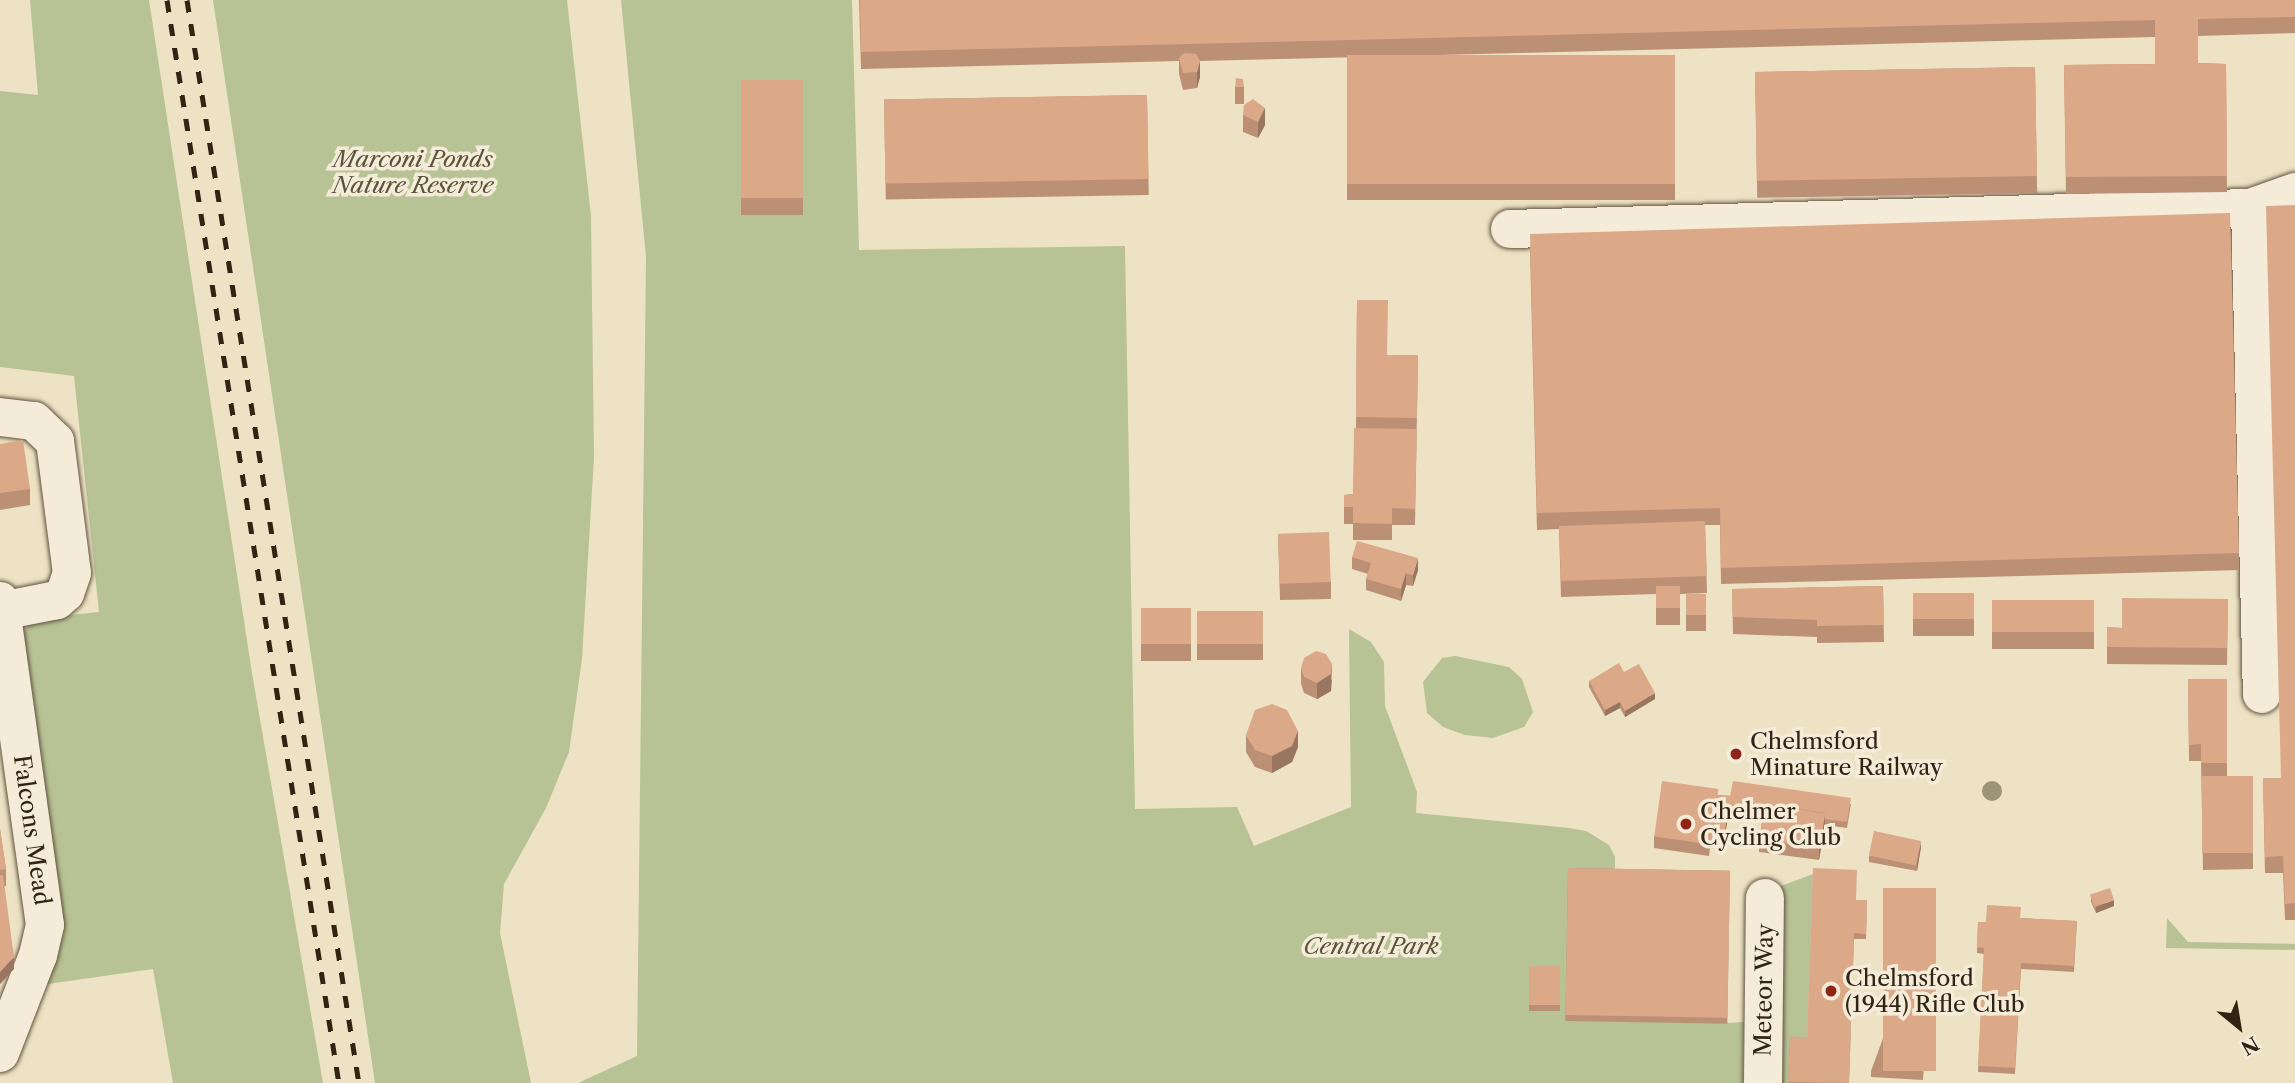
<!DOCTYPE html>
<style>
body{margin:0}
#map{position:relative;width:2295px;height:1083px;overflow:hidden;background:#eee2c4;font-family:"Libre Caslon Text",serif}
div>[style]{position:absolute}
.green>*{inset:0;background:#b7c395}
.roads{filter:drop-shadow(0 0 2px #62533f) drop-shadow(0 0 2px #62533f)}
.minor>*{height:38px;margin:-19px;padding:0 19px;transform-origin:19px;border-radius:19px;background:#f4ecd9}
.rail>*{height:5px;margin-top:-2.5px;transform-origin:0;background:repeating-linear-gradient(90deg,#332313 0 12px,transparent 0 24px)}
.trees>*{width:20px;height:20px;margin:-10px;border-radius:50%;background:#9d9378}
.wall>*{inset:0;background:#bc9075;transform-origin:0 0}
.shaded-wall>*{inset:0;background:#99765f}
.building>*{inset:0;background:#dba888;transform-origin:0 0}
.dots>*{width:19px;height:19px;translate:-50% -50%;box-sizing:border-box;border:4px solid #f4ecd9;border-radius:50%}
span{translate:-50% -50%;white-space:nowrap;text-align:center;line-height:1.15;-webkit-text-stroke:7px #f4ecd9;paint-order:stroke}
.park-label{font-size:23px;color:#5b533a;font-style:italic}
.poi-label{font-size:23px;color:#332313}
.left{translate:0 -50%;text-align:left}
.street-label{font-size:23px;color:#332313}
.north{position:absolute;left:2204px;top:992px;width:70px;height:70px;-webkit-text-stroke:5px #f4ecd9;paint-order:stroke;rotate:150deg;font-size:19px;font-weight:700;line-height:28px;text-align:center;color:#332313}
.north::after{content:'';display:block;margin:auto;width:24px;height:32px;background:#332313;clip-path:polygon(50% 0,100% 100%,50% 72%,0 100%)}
</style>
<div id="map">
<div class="green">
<i style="clip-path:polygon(30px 0,149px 0,252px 673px,323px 1083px,173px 1083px,153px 969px,41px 985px,22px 633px,30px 624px,52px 617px,99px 612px,74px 376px,0 367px,0 91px,38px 95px)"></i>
<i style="clip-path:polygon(213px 0,567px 0,591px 216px,594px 457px,582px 659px,569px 752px,546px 808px,504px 884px,500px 933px,531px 1083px,375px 1083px)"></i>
<i style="clip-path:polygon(621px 0,852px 0,859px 250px,1125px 246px,1135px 809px,1237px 807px,1254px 846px,1351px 807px,1349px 629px,1371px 642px,1384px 662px,1385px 706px,1417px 792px,1416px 813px,1569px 828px,1586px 831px,1609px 845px,1615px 857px,1615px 875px,1728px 1023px,1744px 1022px,1743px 1083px,578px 1083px,637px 1056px,646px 257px)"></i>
<i style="clip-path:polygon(1455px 656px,1509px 667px,1522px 679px,1533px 712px,1524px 727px,1493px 738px,1465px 735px,1443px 727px,1427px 713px,1423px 682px,1442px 658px)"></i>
<i style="clip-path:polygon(1813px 874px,1807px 1044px,1788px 1083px,1780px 1083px,1781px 886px)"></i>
<i style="clip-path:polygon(2167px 918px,2188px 942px,2295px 944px,2295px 950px,2166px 948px)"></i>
</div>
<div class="roads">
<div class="minor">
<i style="left:2250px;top:208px;width:486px;rotate:88.6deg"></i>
<i style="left:1510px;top:229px;width:740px;rotate:-1.63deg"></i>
<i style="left:2250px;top:208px;width:48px;rotate:-19.6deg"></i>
<i style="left:0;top:417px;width:34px;rotate:7deg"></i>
<i style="left:34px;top:421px;width:29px;rotate:44deg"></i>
<i style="left:55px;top:441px;width:133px;rotate:82.7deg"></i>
<i style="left:72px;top:573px;width:21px;rotate:109deg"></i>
<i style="left:65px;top:593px;width:11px;rotate:139deg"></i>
<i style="left:57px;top:600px;width:56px;rotate:168.7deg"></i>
<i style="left:0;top:601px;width:327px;rotate:82.1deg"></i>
<i style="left:45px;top:925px;width:31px;rotate:103deg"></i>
<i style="left:38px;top:955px;width:105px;rotate:111.2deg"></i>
<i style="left:1763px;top:1083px;width:185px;rotate:-89.4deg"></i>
</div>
</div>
<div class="rail">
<i style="left:167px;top:0;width:1097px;rotate:80.98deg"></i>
<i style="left:187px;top:0;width:1097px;rotate:80.98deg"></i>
</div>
<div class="trees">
<i style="left:1992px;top:791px"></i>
</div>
<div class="wall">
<i style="clip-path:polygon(859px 0,2295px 0,2295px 33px,2198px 36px,2198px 63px,2226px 64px,2227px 192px,2066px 194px,2064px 65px,2155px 64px,2155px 37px,1200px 61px,1200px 77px,1197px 88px,1183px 90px,1179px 74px,1179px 61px,861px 69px)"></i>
<i style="left:1675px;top:55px;width:145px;height:328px;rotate:90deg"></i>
<i style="left:2035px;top:67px;width:126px;height:280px;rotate:89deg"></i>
<i style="left:803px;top:80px;width:135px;height:62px;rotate:90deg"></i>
<i style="left:1235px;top:87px;width:9px;height:17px"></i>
<i style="left:1147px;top:95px;width:100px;height:263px;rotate:89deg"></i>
<i style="clip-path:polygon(1265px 108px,1265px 125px,1258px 138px,1243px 132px,1243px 115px)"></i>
<i style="clip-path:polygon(2295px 205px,2295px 920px,2285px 920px,2283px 873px,2265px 873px,2263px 778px,2281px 778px)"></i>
<i style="clip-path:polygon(1530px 250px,2239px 553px,2239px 570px,1721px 584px,1720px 525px,1705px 525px,1707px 593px,1680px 594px,1680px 625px,1656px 625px,1656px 594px,1561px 597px,1559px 529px,1537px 530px)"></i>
<i style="clip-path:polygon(1357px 300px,1387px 355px,1418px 355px,1415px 525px,1392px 525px,1392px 540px,1353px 540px,1353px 524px,1344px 524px,1344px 495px,1353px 494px,1356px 428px)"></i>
<i style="clip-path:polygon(0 444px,30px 489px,30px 505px,0 510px,0 517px)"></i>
<i style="clip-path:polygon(1278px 534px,1331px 582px,1331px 599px,1280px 600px)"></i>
<i style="clip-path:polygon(1352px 557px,1418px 570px,1413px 586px,1406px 585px,1401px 601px,1366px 590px,1366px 579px,1368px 574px,1352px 569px)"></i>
<i style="clip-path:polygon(1883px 586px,1884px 642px,1817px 643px,1817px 637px,1733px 634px,1732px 589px)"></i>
<i style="left:1974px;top:593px;width:43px;height:61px;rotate:90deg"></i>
<i style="left:1706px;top:594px;width:37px;height:20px;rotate:90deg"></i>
<i style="clip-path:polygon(2228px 599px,2227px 665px,2107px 664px,2107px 627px,2122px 628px)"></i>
<i style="left:2094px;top:600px;width:49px;height:102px;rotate:90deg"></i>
<i style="left:1141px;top:608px;width:50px;height:53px"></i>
<i style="left:1263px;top:611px;width:49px;height:66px;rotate:90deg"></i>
<i style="clip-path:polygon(1301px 668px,1332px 680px,1331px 691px,1317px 699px,1304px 693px,1301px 684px)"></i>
<i style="clip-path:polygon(1624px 672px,1655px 699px,1625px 717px,1620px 708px,1605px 716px,1589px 687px,1589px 681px)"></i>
<i style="clip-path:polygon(2188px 679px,2227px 679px,2227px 776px,2253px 776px,2253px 869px,2203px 870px,2201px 761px,2189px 761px)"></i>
<i style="clip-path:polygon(1246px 735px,1298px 747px,1292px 762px,1272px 773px,1255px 767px,1246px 752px)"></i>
<i style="clip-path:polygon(1718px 795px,1851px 804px,1847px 828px,1825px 825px,1819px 860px,1759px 852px,1759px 840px,1763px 815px,1729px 810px,1723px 849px,1710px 848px,1709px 856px,1654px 848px,1654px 836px)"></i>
<i style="clip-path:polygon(0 829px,6px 869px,6px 886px,4px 886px,14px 969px,0 984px)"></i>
<i style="clip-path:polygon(1921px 847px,1917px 871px,1869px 862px,1869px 856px)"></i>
<i style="left:1568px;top:868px;width:162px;height:153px;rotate:1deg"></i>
<i style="clip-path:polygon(1936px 894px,1923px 1080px,1871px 1077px,1871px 1071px)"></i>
<i style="clip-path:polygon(2091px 896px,2114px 906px,2096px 913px,2091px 902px)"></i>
<i style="clip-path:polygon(1856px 900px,1867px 900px,1866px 939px,1854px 939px,1849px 1083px,1788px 1083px,1790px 1037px,1807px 1038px)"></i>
<i style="clip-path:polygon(2020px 918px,2077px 921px,2074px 972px,2021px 969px,2015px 1074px,1978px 1072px,1984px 954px,1977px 953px,1978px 922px,1986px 922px)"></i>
<i style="left:1529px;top:966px;width:31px;height:45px"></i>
</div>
<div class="shaded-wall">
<i style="clip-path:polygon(1200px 61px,1200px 77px,1197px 88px,1197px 72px)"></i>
<i style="clip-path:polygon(1265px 108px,1265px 125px,1258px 138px,1258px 122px)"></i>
<i style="clip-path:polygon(1418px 558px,1418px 570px,1413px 586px,1413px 575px)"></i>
<i style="clip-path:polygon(1406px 573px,1406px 585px,1401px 601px,1401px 589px)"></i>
<i style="clip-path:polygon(1332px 664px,1331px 691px,1317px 699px,1317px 683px)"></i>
<i style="clip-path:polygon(1655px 693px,1655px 699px,1625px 717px,1625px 711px)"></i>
<i style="clip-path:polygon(1620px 702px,1620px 708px,1605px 716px,1605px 710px)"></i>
<i style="clip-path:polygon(1298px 731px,1298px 747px,1292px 762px,1272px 773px,1272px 756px)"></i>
<i style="clip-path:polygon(1729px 804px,1729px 810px,1723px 849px,1723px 843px)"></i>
<i style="clip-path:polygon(1825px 813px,1825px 825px,1819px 860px,1819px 849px)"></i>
<i style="clip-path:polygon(1921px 841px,1921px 847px,1917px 871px,1917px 865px)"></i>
<i style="clip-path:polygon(2114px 900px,2114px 906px,2096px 913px,2096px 907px)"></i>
<i style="clip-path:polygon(14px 957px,14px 969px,0 984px,0 972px)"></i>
</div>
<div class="building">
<i style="clip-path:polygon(860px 0,2295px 0,2295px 17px,2198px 19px,2198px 63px,2226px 64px,2227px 176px,2066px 177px,2064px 65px,2155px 64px,2155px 20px,861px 52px)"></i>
<i style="clip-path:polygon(1184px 53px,1196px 54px,1200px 61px,1197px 72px,1183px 73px,1179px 58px)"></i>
<i style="left:1675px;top:55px;width:129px;height:328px;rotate:90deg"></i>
<i style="left:2035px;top:67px;width:109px;height:280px;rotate:89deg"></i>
<i style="clip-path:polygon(1236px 78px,1243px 79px,1244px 87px,1235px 87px)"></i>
<i style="left:803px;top:80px;width:118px;height:62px;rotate:90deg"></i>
<i style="left:1147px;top:95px;width:84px;height:263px;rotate:89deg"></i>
<i style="clip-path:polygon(1253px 99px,1265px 108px,1258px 122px,1243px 115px,1244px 105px)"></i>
<i style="clip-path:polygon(2295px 205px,2295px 903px,2285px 904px,2283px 856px,2265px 857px,2263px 778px,2281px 778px,2266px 206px)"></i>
<i style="clip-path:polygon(2230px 213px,2239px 553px,1721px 568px,1720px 508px,1537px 513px,1530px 234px)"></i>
<i style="clip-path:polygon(1357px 300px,1388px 300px,1387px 355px,1418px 355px,1417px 418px,1356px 417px)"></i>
<i style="clip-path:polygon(1354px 428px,1417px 429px,1415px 509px,1392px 508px,1392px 524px,1353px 523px,1353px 507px,1344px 507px,1344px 495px,1353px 494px)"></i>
<i style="clip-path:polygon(23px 440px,30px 489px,0 493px,0 444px)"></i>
<i style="left:1705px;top:521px;width:55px;height:146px;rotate:88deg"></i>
<i style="left:1329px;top:532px;width:50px;height:51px;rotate:88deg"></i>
<i style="clip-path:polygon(1357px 541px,1418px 558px,1413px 575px,1406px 573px,1401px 589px,1366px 579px,1371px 563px,1352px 557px)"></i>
<i style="left:1656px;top:586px;width:24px;height:22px"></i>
<i style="clip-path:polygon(1883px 586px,1884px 625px,1817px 626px,1817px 620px,1733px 617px,1732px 589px)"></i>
<i style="left:1974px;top:593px;width:26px;height:61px;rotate:90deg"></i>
<i style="left:1706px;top:594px;width:21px;height:20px;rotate:90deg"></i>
<i style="clip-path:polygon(2122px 598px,2228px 599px,2227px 648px,2107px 647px,2107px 627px,2122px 628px)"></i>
<i style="left:2094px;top:600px;width:32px;height:102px;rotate:90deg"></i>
<i style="left:1141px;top:608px;width:50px;height:36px"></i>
<i style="left:1263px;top:611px;width:33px;height:66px;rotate:90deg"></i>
<i style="clip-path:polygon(1316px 651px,1326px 654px,1332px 664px,1331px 674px,1317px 683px,1304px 677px,1301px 668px,1304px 658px)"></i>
<i style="clip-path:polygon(1619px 663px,1624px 672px,1639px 664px,1655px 693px,1625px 711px,1620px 702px,1605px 710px,1589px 681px)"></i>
<i style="clip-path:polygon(2188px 679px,2227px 679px,2227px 763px,2201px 763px,2201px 744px,2189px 745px)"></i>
<i style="clip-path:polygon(1272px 704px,1287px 710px,1298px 731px,1292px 746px,1272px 756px,1255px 750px,1246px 735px,1255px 710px)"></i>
<i style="left:2253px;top:776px;width:77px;height:51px;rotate:90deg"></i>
<i style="left:1662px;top:781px;width:57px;height:56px;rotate:8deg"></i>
<i style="clip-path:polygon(1733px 781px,1851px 798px,1847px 822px,1825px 819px,1825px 813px,1765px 804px,1764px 810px,1729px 804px,1723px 843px,1710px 842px,1718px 795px,1730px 796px)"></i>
<i style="left:1765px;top:804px;width:61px;height:36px;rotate:9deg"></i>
<i style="clip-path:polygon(0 829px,6px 869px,0 870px)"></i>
<i style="left:1874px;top:831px;width:48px;height:25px;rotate:12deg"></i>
<i style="left:1568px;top:868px;width:162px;height:147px;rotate:1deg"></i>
<i style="clip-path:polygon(1813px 868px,1857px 870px,1856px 900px,1867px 900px,1866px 934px,1854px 933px,1849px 1083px,1788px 1082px,1790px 1037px,1807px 1038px)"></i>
<i style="clip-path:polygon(0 875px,3px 875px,14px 957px,0 972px)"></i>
<i style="left:1883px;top:888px;width:53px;height:183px"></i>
<i style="left:2110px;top:888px;width:13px;height:21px;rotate:72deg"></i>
<i style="clip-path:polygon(1987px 905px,2021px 907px,2020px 918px,2077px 921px,2074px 966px,2021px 963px,2015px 1068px,1978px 1066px,1984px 948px,1977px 947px,1978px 922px,1986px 922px)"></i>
<i style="left:1529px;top:966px;width:31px;height:39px"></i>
</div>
<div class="dots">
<i style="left:1736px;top:754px;background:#8f2418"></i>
<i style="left:1686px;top:824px;background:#8f2418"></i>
<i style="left:1831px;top:991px;background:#8f2418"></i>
</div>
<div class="park-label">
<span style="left:413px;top:172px">Marconi Ponds<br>Nature Reserve</span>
<span style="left:1371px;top:946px">Central Park</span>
</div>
<div class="poi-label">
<span class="left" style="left:1750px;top:754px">Chelmsford<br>Minature Railway</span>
<span class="left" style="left:1700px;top:824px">Chelmer<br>Cycling Club</span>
<span class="left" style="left:1845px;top:991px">Chelmsford<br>(1944) Rifle Club</span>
</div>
<div class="street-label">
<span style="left:32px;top:830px;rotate:82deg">Falcons Mead</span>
<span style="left:1764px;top:990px;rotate:-89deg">Meteor Way</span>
</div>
<div class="north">N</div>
</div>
